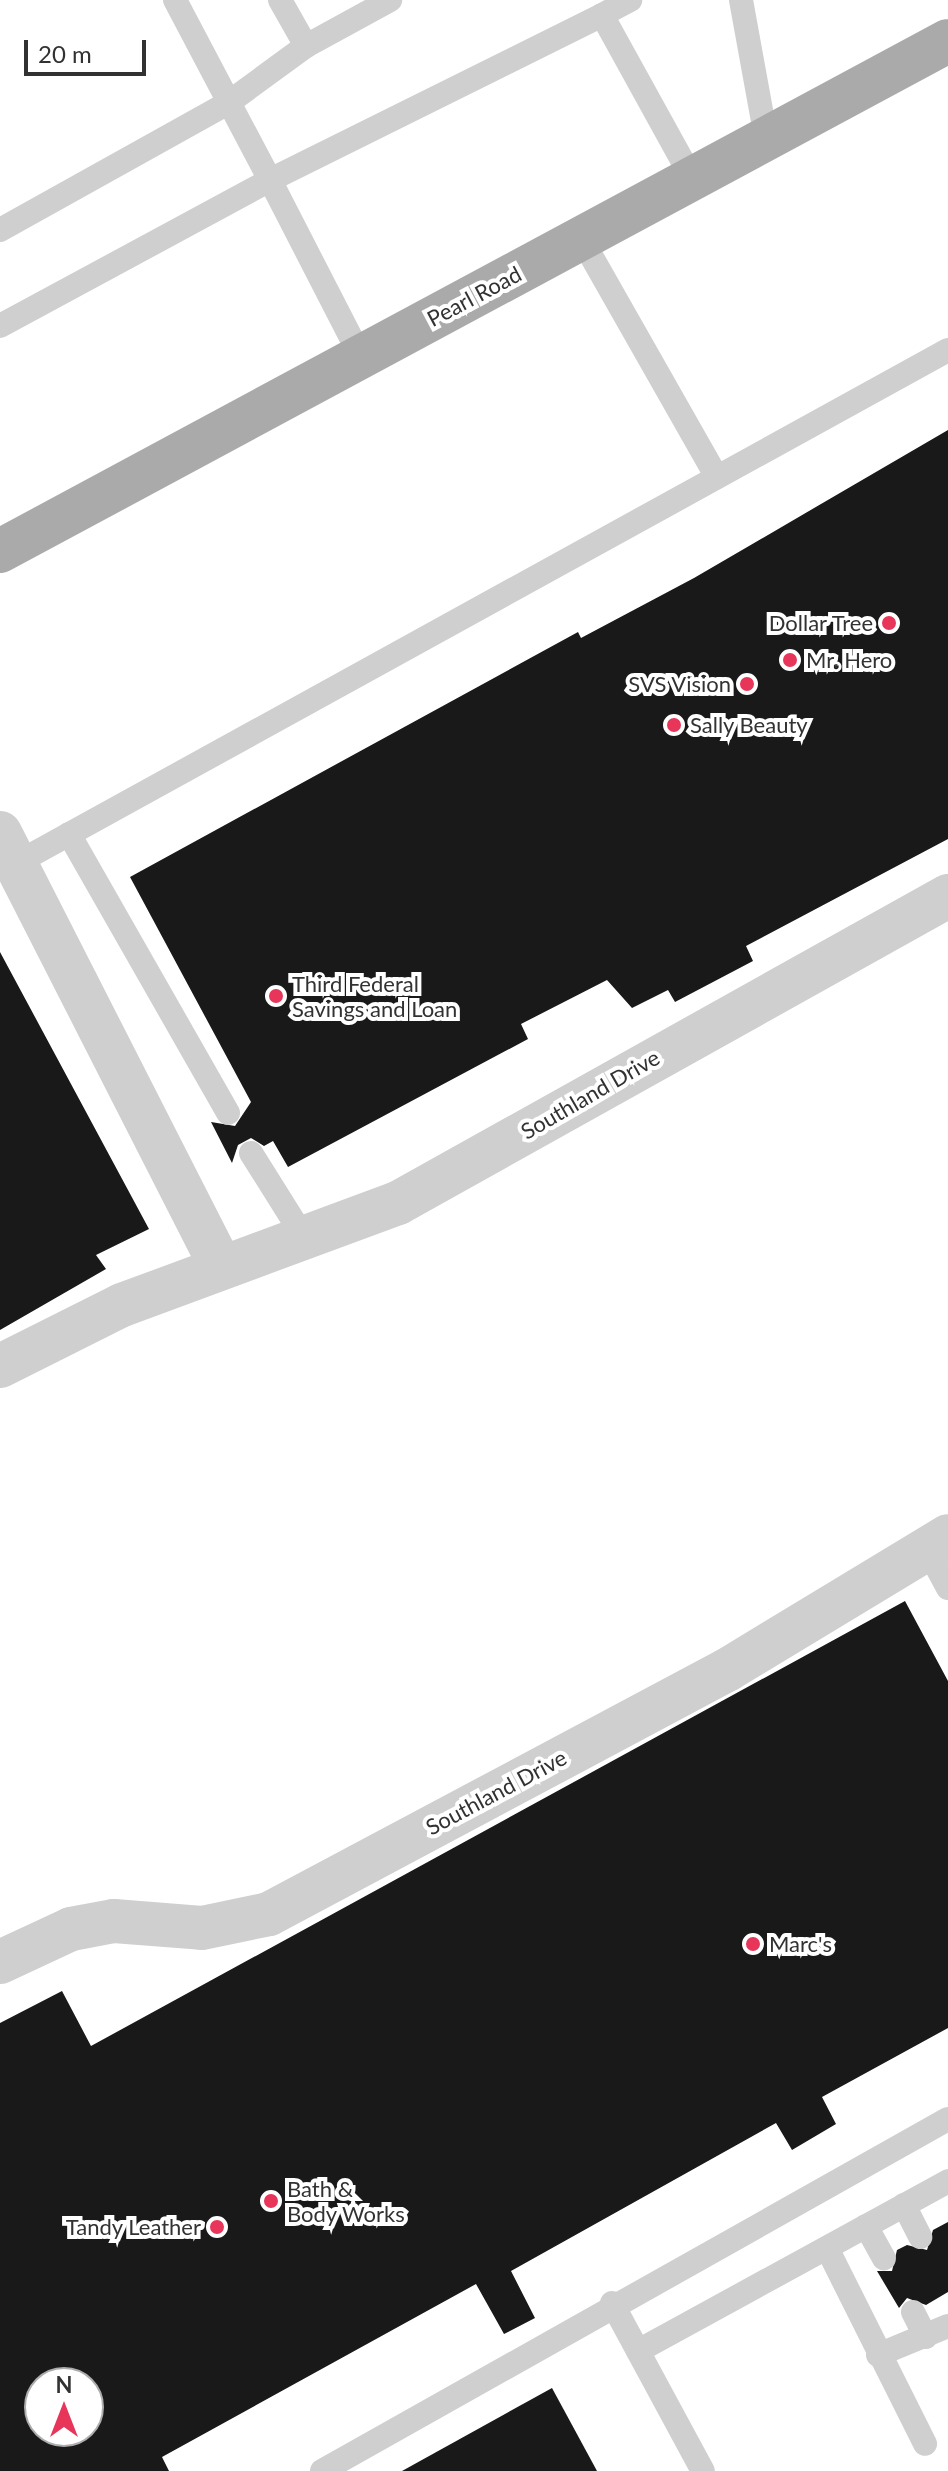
<!DOCTYPE html>
<style>
body{margin:0}
#map{position:relative;width:948px;height:2471px;overflow:hidden;background:#fff;font-family:Lato,sans-serif}
div>[style]{position:absolute}
.building>*{inset:0;background:#191919}
.service>*{height:24px;margin:-12px;padding:0 12px;transform-origin:12px;border-radius:12px;background:#cfcfcf}
.minor>*{height:44px;margin:-22px;padding:0 22px;transform-origin:22px;border-radius:22px;background:#cfcfcf}
.primary>*{height:44px;margin:-22px;padding:0 22px;transform-origin:22px;border-radius:22px;background:#aaa}
.dots>*{width:22px;height:22px;translate:-50% -50%;box-sizing:border-box;border:4px solid #fff;border-radius:50%}
span{translate:-50% -50%;white-space:nowrap;text-align:center;line-height:1.15;-webkit-text-stroke:8px #fff;paint-order:stroke}
.street-label{font-size:22px;color:#323232}
.poi-label{font-size:22px;color:#323232}
.right{translate:-100% -50%;text-align:right}
.left{translate:0 -50%;text-align:left}
.north{position:absolute;left:24px;top:2367px;width:80px;height:80px;box-sizing:border-box;background:#fff;border:2px solid #adadad;border-radius:50%;rotate:0deg;font-size:22px;font-weight:700;line-height:32px;text-align:center;color:#323232}
.north::after{content:'';display:block;margin:auto;width:28px;height:36px;background:#e7365a;clip-path:polygon(50% 0,100% 100%,50% 72%,0 100%)}
.scale{position:absolute;left:24px;top:40px;width:122px;height:36px;box-sizing:border-box;border:4px solid #323232;border-top:0;padding-left:10px;font-size:24px;line-height:28px;white-space:nowrap;color:#323232;-webkit-text-stroke:6px #fff;paint-order:stroke}
</style>
<div id="map">
<div class="building">
<i style="clip-path:polygon(948px 430px,948px 839px,746px 946px,753px 961px,675px 1002px,668px 990px,632px 1008px,607px 980px,521px 1024px,528px 1039px,288px 1167px,273px 1141px,264px 1146px,251px 1138px,238px 1145px,232px 1163px,211px 1122px,235px 1126px,251px 1102px,130px 877px,578px 632px,581px 638px,694px 578px)"></i>
<i style="clip-path:polygon(0 952px,149px 1229px,96px 1255px,106px 1269px,0 1330px)"></i>
<i style="clip-path:polygon(evenodd,905px 1601px,948px 1681px,948px 2028px,822px 2097px,836px 2124px,792px 2150px,776px 2123px,511px 2271px,535px 2318px,504px 2334px,476px 2284px,162px 2457px,169px 2471px,0 2471px,0 2023px,62px 1991px,91px 2046px,905px 1601px,40px 2383px,88px 2383px,88px 2431px,40px 2431px,40px 2383px)"></i>
<i style="clip-path:polygon(948px 2222px,948px 2292px,926px 2305px,907px 2298px,899px 2308px,877px 2271px,892px 2271px,897px 2250px,907px 2245px,927px 2250px,933px 2230px)"></i>
<i style="clip-path:polygon(552px 2388px,597px 2471px,402px 2471px)"></i>
</div>
<div class="service">
<i style="left:175px;top:0;width:204px;rotate:62.2deg"></i>
<i style="left:270px;top:180px;width:371px;rotate:-26.4deg"></i>
<i style="left:602px;top:15px;width:186px;rotate:61.1deg"></i>
<i style="left:280px;top:0;width:53px;rotate:60.5deg"></i>
<i style="left:741px;top:0;width:140px;rotate:79.7deg"></i>
<i style="left:602px;top:15px;width:32px;rotate:-28deg"></i>
<i style="left:0;top:230px;width:261px;rotate:-29.1deg"></i>
<i style="left:228px;top:103px;width:97px;rotate:-36.2deg"></i>
<i style="left:306px;top:46px;width:96px;rotate:-28.7deg"></i>
<i style="left:581px;top:238px;width:275px;rotate:60.4deg"></i>
<i style="left:0;top:326px;width:307px;rotate:-28.4deg"></i>
<i style="left:270px;top:180px;width:199px;rotate:62.8deg"></i>
<i style="left:69px;top:834px;width:321px;rotate:60.3deg"></i>
<i style="left:15px;top:864px;width:1065px;rotate:-28.85deg"></i>
<i style="left:251px;top:1153px;width:102px;rotate:57.9deg"></i>
<i style="left:928px;top:1551px;width:42px;rotate:61.6deg"></i>
<i style="left:904px;top:2205px;width:36px;rotate:63deg"></i>
<i style="left:866px;top:2226px;width:37px;rotate:61deg"></i>
<i style="left:827px;top:2248px;width:219px;rotate:63.4deg"></i>
<i style="left:612px;top:2303px;width:191px;rotate:61.6deg"></i>
<i style="left:913px;top:2312px;width:28px;rotate:63deg"></i>
<i style="left:638px;top:2351px;width:354px;rotate:-28.7deg"></i>
<i style="left:878px;top:2355px;width:76px;rotate:-22.5deg"></i>
<i style="left:322px;top:2471px;width:718px;rotate:-29.35deg"></i>
</div>
<div class="minor">
<i style="left:0;top:833px;width:487px;rotate:63deg"></i>
<i style="left:0;top:1366px;width:136px;rotate:-26.6deg"></i>
<i style="left:122px;top:1305px;width:294px;rotate:-20.3deg"></i>
<i style="left:398px;top:1203px;width:630px;rotate:-29.17deg"></i>
<i style="left:0;top:1962px;width:78px;rotate:-24.9deg"></i>
<i style="left:71px;top:1929px;width:44px;rotate:-10.5deg"></i>
<i style="left:114px;top:1921px;width:88px;rotate:4.5deg"></i>
<i style="left:202px;top:1928px;width:68px;rotate:-11.8deg"></i>
<i style="left:269px;top:1914px;width:519px;rotate:-28.05deg"></i>
<i style="left:727px;top:1670px;width:258px;rotate:-31.2deg"></i>
</div>
<div class="primary">
<i style="left:0;top:551px;width:1076px;rotate:-28.28deg"></i>
</div>
<div class="dots">
<i style="left:889px;top:623px;background:#e7365a"></i>
<i style="left:790px;top:660px;background:#e7365a"></i>
<i style="left:747px;top:684px;background:#e7365a"></i>
<i style="left:674px;top:725px;background:#e7365a"></i>
<i style="left:276px;top:996px;background:#e7365a"></i>
<i style="left:753px;top:1944px;background:#e7365a"></i>
<i style="left:271px;top:2201px;background:#e7365a"></i>
<i style="left:217px;top:2227px;background:#e7365a"></i>
</div>
<div class="street-label">
<span style="left:474px;top:296px;rotate:-28deg">Pearl Road</span>
<span style="left:590px;top:1094px;rotate:-30deg">Southland Drive</span>
<span style="left:496px;top:1792px;rotate:-28deg">Southland Drive</span>
</div>
<div class="poi-label">
<span class="right" style="left:873px;top:623px">Dollar Tree</span>
<span class="left" style="left:806px;top:660px">Mr. Hero</span>
<span class="right" style="left:731px;top:684px">SVS Vision</span>
<span class="left" style="left:690px;top:725px">Sally Beauty</span>
<span class="left" style="left:292px;top:996px">Third Federal<br>Savings and Loan</span>
<span class="left" style="left:769px;top:1944px">Marc's</span>
<span class="left" style="left:287px;top:2201px">Bath &amp;<br>Body Works</span>
<span class="right" style="left:201px;top:2227px">Tandy Leather</span>
</div>
<div class="north">N</div>
<div class="scale">20 m</div>
</div>
